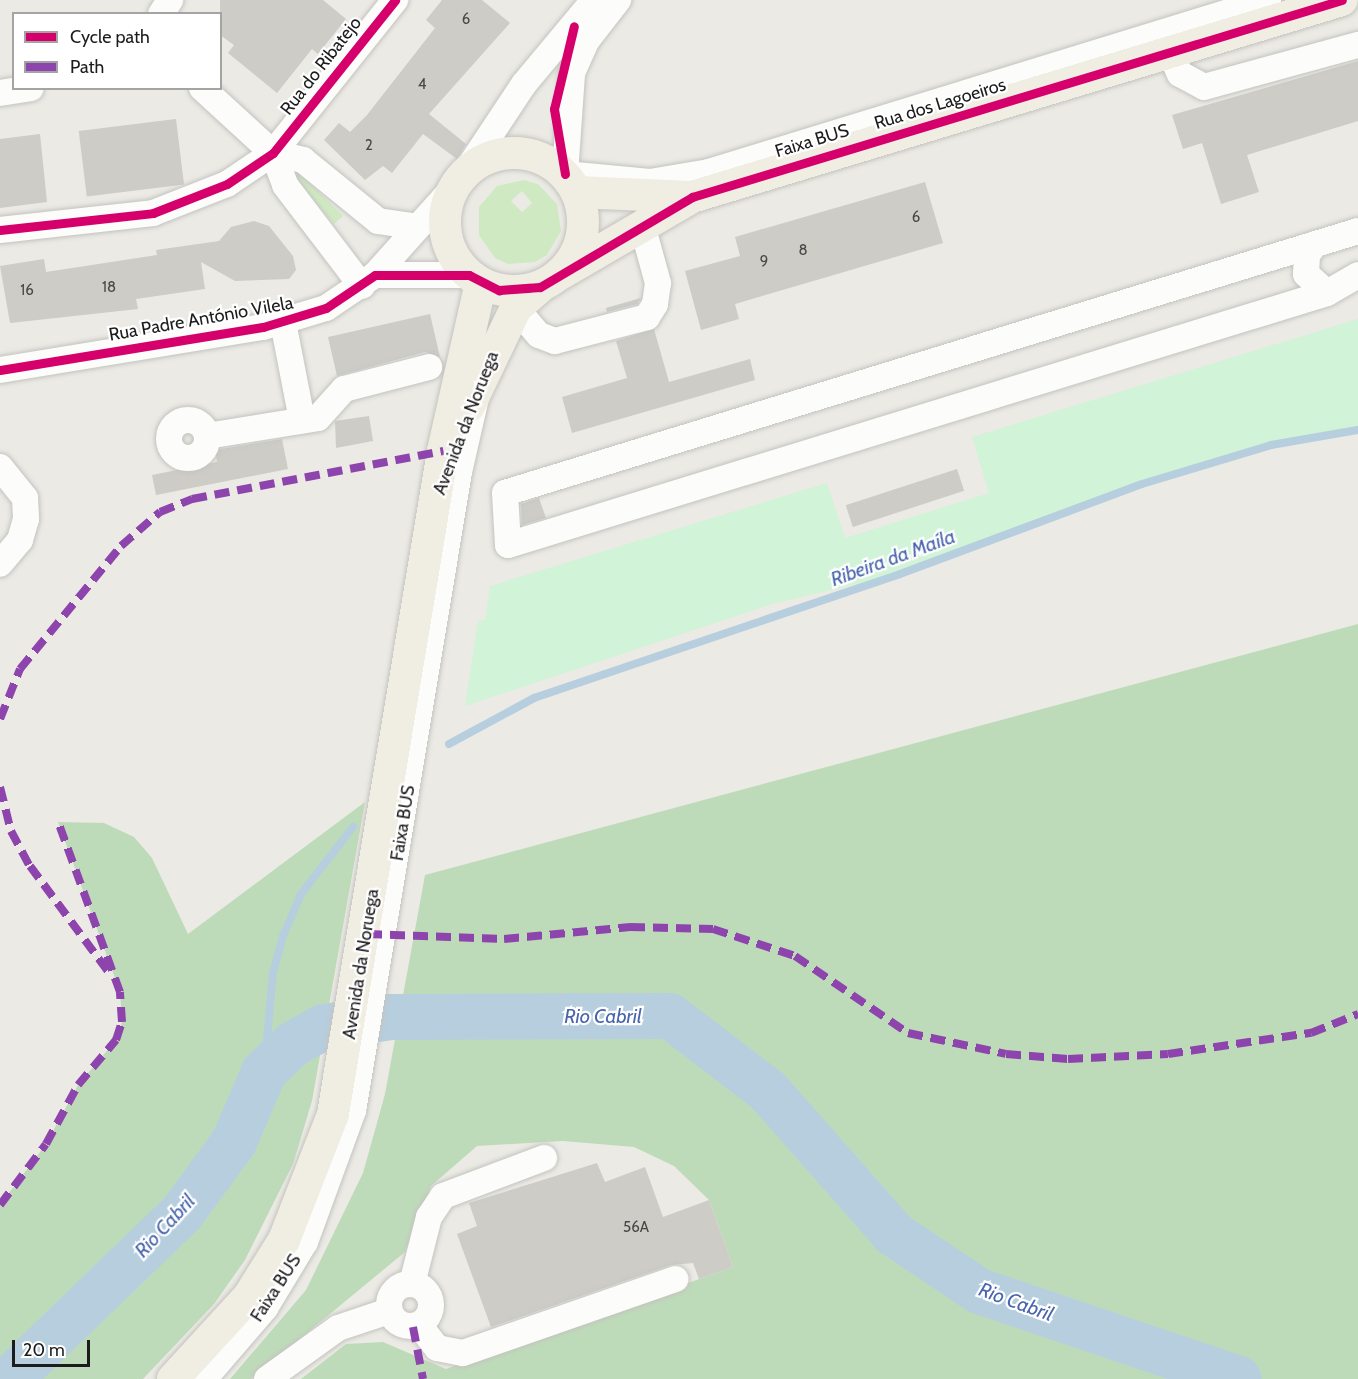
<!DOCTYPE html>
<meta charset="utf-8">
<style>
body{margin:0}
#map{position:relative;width:1358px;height:1379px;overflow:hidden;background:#ebeae4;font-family:Cabin,sans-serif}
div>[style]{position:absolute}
.grass>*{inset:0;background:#cfeac2}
.forest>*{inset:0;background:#bedbb9}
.park>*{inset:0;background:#d1f3d8}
.stream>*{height:8px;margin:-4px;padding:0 4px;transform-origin:4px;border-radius:4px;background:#b7cedf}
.river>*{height:46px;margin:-23px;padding:0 23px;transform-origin:23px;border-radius:23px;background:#b7cedf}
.building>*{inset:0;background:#cdccc7;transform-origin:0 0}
.roads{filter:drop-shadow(0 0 2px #c3c3c0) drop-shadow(0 0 2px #c3c3c0)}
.minor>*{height:26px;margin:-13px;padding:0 13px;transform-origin:13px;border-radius:13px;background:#fcfcfb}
.minor>.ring{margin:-13px;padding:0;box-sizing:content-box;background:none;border:26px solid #fcfcfb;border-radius:50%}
.major>*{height:32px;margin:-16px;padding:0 16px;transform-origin:16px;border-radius:16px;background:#f0ede2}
.major>.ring{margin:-16px;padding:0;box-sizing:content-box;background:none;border:32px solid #f0ede2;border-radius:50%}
.quiet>*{height:8px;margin-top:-4px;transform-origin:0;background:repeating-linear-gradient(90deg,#8e44ad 0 15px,transparent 0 23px)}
.cycleway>*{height:9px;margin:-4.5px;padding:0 4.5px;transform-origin:4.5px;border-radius:4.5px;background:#d6006c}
span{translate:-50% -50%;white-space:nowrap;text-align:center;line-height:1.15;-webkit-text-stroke:4.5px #fff;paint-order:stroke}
.number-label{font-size:15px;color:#484847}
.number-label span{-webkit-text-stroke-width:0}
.street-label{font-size:18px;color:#1c1c1c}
.water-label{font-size:20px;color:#4865ad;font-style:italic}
.legend{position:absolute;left:12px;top:12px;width:210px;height:78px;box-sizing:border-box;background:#fff;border:2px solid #a4a4a4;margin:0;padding:8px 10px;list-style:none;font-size:18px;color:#1c1c1c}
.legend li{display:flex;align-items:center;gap:12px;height:30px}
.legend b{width:30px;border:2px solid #a4a4a4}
.scale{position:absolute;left:12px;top:1340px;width:78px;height:27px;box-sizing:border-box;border:3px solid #1c1c1c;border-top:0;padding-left:8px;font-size:18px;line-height:21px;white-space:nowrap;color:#1c1c1c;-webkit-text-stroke:4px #fff;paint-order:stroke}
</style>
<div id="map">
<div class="grass">
<i style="clip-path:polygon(299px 173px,343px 216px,334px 224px,294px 177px)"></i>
<i style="clip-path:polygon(evenodd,524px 180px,538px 184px,557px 204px,561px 231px,547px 255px,535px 262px,508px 264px,495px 258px,479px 235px,479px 207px,497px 186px,524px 180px,522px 191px,532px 203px,522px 212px,511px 201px,522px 191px)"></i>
</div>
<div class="forest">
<i style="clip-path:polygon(1358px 624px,1358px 1379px,301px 1379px,346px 1344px,383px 1342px,446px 1369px,733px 1267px,709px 1200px,674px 1166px,634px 1147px,563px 1141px,477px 1146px,431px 1186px,405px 1252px,251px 1379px,230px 1379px,306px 1290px,363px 1173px,385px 1094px,425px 875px)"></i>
<i style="clip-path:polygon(365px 802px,312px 1101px,293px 1164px,245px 1260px,214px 1304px,143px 1379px,0 1379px,0 1205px,46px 1144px,78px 1085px,116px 1040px,122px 1022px,120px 992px,58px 822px,104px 823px,134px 837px,152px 858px,188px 934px)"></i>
</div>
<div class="park">
<i style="clip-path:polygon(1358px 319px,1358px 430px,1214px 460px,900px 574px,772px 604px,465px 706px,478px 621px,485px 620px,490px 586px,827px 483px,845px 538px,989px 493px,972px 437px)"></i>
</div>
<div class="stream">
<i style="left:449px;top:744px;width:97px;rotate:-28.4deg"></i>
<i style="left:534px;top:698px;width:386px;rotate:-18.7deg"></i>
<i style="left:900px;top:574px;width:258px;rotate:-20.4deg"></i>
<i style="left:1142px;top:484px;width:135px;rotate:-16.8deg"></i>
<i style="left:1271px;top:445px;width:88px;rotate:-9.8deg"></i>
<i style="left:264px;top:1072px;width:99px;rotate:-84.8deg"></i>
<i style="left:273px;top:973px;width:38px;rotate:-75deg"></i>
<i style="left:283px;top:936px;width:46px;rotate:-66.8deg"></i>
<i style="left:301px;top:894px;width:85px;rotate:-52.2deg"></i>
</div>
<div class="river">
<i style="left:10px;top:1379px;width:239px;rotate:-44deg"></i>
<i style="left:182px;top:1213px;width:88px;rotate:-53.8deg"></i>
<i style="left:234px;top:1142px;width:76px;rotate:-66.8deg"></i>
<i style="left:264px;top:1072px;width:40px;rotate:-44deg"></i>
<i style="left:293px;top:1044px;width:35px;rotate:-29deg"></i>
<i style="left:324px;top:1027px;width:68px;rotate:-8.5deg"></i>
<i style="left:391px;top:1017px;width:279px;rotate:-0.2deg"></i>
<i style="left:670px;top:1016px;width:123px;rotate:37.4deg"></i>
<i style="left:768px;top:1091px;width:191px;rotate:48.6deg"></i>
<i style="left:894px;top:1234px;width:102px;rotate:33.8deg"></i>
<i style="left:979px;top:1291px;width:274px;rotate:18.7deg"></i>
</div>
<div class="building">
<i style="clip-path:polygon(220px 0,323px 0,346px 19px,318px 54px,312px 49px,277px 93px,228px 53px,234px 45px,220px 35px)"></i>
<i style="clip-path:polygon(442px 0,482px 0,510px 23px,429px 114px,466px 144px,457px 159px,423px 134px,392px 173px,383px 166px,365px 180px,324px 140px,339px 123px,350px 132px,367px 115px,435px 28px,426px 20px)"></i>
<i style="clip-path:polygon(1358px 61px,1358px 121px,1247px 155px,1259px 192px,1221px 204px,1202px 143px,1183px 149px,1172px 115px)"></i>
<i style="left:176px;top:119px;width:66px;height:98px;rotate:83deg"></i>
<i style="clip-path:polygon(40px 134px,47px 202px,0 208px,0 139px)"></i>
<i style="clip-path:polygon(925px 182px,943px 243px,735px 304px,739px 319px,701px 330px,685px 271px,740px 256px,735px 237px)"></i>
<i style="clip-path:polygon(254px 221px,269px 226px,293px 256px,296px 270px,289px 279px,235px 281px,201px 262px,205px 289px,136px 299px,138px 309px,10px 323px,0 266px,44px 259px,46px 272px,157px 255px,156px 250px,219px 241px,231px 227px)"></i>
<i style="clip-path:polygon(641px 298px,637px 304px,607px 312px,606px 308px)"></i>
<i style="clip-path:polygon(430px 314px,440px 357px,425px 352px,337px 376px,328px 337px)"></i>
<i style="clip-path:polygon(654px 329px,669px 382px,750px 359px,755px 380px,572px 433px,562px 397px,627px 378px,616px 341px)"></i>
<i style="clip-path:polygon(369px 416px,373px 441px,336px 448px,335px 421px)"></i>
<i style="clip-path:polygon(282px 439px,288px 469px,156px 495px,152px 475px,217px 462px,215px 450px)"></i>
<i style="left:957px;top:469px;width:23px;height:117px;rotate:72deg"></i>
<i style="clip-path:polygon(539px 498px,546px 518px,522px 525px,521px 504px)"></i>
<i style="clip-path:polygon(597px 1163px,605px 1182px,645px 1167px,663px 1217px,709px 1200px,733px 1267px,699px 1279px,693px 1263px,671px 1265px,491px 1327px,457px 1234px,477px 1226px,469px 1203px)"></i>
</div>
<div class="roads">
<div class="minor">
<i style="left:161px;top:14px;width:17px;rotate:-57deg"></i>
<i style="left:1170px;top:52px;width:24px;rotate:66deg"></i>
<i style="left:1180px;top:74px;width:27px;rotate:28deg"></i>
<i style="left:1204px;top:87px;width:160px;rotate:-15.3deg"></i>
<i style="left:202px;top:88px;width:96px;rotate:42.5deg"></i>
<i style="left:273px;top:153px;width:34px;rotate:69deg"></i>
<i style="left:285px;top:185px;width:127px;rotate:52.7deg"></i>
<i style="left:0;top:93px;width:31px;rotate:-9deg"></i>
<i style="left:273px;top:153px;width:31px;rotate:13deg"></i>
<i style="left:303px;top:160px;width:97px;rotate:39.1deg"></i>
<i style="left:378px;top:221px;width:40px;rotate:8.5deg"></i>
<i style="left:467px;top:170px;width:103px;rotate:-56.5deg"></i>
<i style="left:524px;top:84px;width:109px;rotate:-50.2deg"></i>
<i style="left:565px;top:174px;width:85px;rotate:5.4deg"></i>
<i style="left:650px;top:182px;width:60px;rotate:-9.6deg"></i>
<i style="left:709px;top:172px;width:585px;rotate:-17.1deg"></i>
<i style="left:565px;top:174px;width:101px;rotate:-86deg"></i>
<i style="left:572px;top:73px;width:36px;rotate:-66deg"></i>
<i style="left:587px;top:40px;width:51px;rotate:-52.2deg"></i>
<i style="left:0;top:230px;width:154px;rotate:-6.3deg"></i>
<i style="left:153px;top:213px;width:79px;rotate:-21.4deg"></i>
<i style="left:227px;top:184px;width:55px;rotate:-34deg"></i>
<i style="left:273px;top:153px;width:196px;rotate:-51.4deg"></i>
<i style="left:1358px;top:231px;width:892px;rotate:162.93deg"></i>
<i style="left:505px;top:493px;width:52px;rotate:86.7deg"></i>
<i style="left:508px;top:545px;width:857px;rotate:-17.1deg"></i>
<i style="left:1327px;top:293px;width:36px;rotate:-30deg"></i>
<i style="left:1315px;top:244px;width:14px;rotate:126deg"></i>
<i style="left:1307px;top:255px;width:19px;rotate:93deg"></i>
<i style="left:1306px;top:274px;width:28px;rotate:42deg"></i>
<i style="left:375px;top:275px;width:94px"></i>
<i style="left:516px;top:308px;width:35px;rotate:50deg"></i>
<i style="left:539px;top:335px;width:17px;rotate:21deg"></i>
<i style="left:555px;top:341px;width:95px;rotate:-14.6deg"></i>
<i style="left:647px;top:317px;width:15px;rotate:-58deg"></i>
<i style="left:655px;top:304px;width:21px;rotate:-82deg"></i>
<i style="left:658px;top:283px;width:60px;rotate:-105.4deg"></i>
<i style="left:283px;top:322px;width:100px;rotate:79deg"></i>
<i style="left:0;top:370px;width:266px;rotate:-9.3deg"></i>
<i style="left:263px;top:327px;width:66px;rotate:-16.8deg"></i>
<i style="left:326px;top:308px;width:59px;rotate:-34deg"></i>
<i style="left:375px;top:275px;width:117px;rotate:-48.1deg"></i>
<i class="ring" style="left:169px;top:420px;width:12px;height:12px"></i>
<i style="left:207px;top:436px;width:112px;rotate:-9.2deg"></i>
<i style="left:318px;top:418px;width:39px;rotate:-48deg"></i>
<i style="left:344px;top:389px;width:88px;rotate:-14.5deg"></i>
<i style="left:0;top:467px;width:40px;rotate:51deg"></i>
<i style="left:25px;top:498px;width:21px;rotate:87deg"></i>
<i style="left:26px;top:519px;width:22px;rotate:106deg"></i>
<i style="left:20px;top:540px;width:31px;rotate:130deg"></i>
<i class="ring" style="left:389px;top:1284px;width:16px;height:16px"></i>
<i style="left:412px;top:1284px;width:69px;rotate:-75.8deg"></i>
<i style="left:429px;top:1217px;width:25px;rotate:-56deg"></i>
<i style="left:443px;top:1196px;width:108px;rotate:-20.6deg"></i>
<i style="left:419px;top:1325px;width:29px;rotate:52deg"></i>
<i style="left:437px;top:1348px;width:26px;rotate:11deg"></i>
<i style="left:463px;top:1353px;width:225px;rotate:-19.2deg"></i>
<i style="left:204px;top:1379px;width:94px;rotate:-49.3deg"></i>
<i style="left:265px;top:1308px;width:77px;rotate:-58.8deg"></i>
<i style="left:305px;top:1242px;width:140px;rotate:-69.9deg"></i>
<i style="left:353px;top:1111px;width:648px;rotate:-80.58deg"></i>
<i style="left:459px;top:472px;width:85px;rotate:-77.1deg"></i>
<i style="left:267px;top:1379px;width:87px;rotate:-35.7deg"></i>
<i style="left:338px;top:1328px;width:54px;rotate:-18.4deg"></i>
</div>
<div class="major">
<i class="ring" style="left:445px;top:153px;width:106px;height:106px"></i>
<i style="left:577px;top:192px;width:114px;rotate:2.5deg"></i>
<i style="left:562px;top:273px;width:151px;rotate:-30.3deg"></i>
<i style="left:692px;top:197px;width:679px;rotate:-16.86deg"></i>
<i style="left:469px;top:406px;width:109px;rotate:-64.4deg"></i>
<i style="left:516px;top:308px;width:32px;rotate:-41deg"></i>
<i style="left:173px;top:1379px;width:113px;rotate:-47.5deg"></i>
<i style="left:249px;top:1296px;width:66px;rotate:-58deg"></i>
<i style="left:284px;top:1240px;width:135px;rotate:-68.7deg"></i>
<i style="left:333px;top:1114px;width:672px;rotate:-80.58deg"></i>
<i style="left:443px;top:451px;width:172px;rotate:-77.3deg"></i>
</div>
</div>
<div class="quiet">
<i style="left:0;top:719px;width:54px;rotate:-68.2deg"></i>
<i style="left:20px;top:669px;width:159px;rotate:-50.6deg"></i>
<i style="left:121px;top:546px;width:52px;rotate:-41.1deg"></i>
<i style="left:160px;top:512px;width:35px;rotate:-22deg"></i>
<i style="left:192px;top:499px;width:256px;rotate:-10.8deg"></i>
<i style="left:0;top:787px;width:45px;rotate:76deg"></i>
<i style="left:11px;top:831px;width:40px;rotate:62deg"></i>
<i style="left:30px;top:866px;width:134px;rotate:53.5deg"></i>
<i style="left:367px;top:934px;width:137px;rotate:2.1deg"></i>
<i style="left:504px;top:939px;width:127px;rotate:-5.4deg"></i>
<i style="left:630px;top:927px;width:83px;rotate:1.4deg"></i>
<i style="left:713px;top:929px;width:86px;rotate:18.2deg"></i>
<i style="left:795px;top:956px;width:137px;rotate:34.3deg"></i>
<i style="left:908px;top:1033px;width:100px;rotate:12.1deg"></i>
<i style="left:1006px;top:1054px;width:62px;rotate:4.6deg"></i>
<i style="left:1068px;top:1059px;width:100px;rotate:-2.9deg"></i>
<i style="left:1168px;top:1054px;width:145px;rotate:-8.4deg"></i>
<i style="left:1311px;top:1033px;width:51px;rotate:-22deg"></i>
<i style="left:0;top:1205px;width:76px;rotate:-53deg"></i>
<i style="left:46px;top:1144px;width:67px;rotate:-61.5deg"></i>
<i style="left:78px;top:1085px;width:59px;rotate:-49.8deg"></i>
<i style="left:116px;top:1040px;width:19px;rotate:-72deg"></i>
<i style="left:122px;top:1022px;width:30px;rotate:-94deg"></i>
<i style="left:120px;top:992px;width:181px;rotate:-110deg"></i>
<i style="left:413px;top:1327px;width:53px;rotate:79.1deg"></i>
</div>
<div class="cycleway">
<i style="left:565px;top:174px;width:66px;rotate:-99.6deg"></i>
<i style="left:554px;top:109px;width:85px;rotate:-76.5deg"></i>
<i style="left:0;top:230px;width:154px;rotate:-6.3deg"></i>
<i style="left:153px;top:213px;width:79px;rotate:-21.4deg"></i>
<i style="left:227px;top:184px;width:55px;rotate:-34deg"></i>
<i style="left:273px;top:153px;width:196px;rotate:-51.4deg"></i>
<i style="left:0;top:370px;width:266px;rotate:-9.3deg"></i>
<i style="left:263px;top:327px;width:66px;rotate:-16.8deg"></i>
<i style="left:326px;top:308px;width:59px;rotate:-34deg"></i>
<i style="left:375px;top:275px;width:94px"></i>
<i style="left:469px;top:275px;width:34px;rotate:27deg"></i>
<i style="left:499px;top:290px;width:41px;rotate:-4.2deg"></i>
<i style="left:540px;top:287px;width:177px;rotate:-30.6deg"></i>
<i style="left:692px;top:197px;width:679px;rotate:-16.86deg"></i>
</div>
<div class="number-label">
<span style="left:466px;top:20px">6</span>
<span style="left:422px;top:85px">4</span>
<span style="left:369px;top:146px">2</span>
<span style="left:916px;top:218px">6</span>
<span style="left:803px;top:251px">8</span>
<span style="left:764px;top:262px">9</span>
<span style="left:109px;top:288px">18</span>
<span style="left:27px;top:291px">16</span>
<span style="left:636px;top:1228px">56A</span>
</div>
<div class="street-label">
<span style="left:321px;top:66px;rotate:-52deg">Rua do Ribatejo</span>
<span style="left:940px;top:104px;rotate:-17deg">Rua dos Lagoeiros</span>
<span style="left:812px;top:141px;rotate:-17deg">Faixa BUS</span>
<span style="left:201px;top:319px;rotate:-10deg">Rua Padre António Vilela</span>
<span style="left:466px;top:423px;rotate:-69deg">Avenida da Noruega</span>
<span style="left:403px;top:823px;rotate:-81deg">Faixa BUS</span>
<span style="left:361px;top:964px;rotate:-81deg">Avenida da Noruega</span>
<span style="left:276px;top:1288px;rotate:-57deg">Faixa BUS</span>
</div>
<div class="water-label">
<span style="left:893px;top:558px;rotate:-20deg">Ribeira da Maíla</span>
<span style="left:603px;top:1016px">Rio Cabril</span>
<span style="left:165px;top:1226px;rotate:-47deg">Rio Cabril</span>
<span style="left:1016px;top:1302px;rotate:20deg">Rio Cabril</span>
</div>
<ul class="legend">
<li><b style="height:8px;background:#d6006c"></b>Cycle path</li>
<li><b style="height:8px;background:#8e44ad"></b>Path</li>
</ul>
<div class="scale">20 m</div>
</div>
